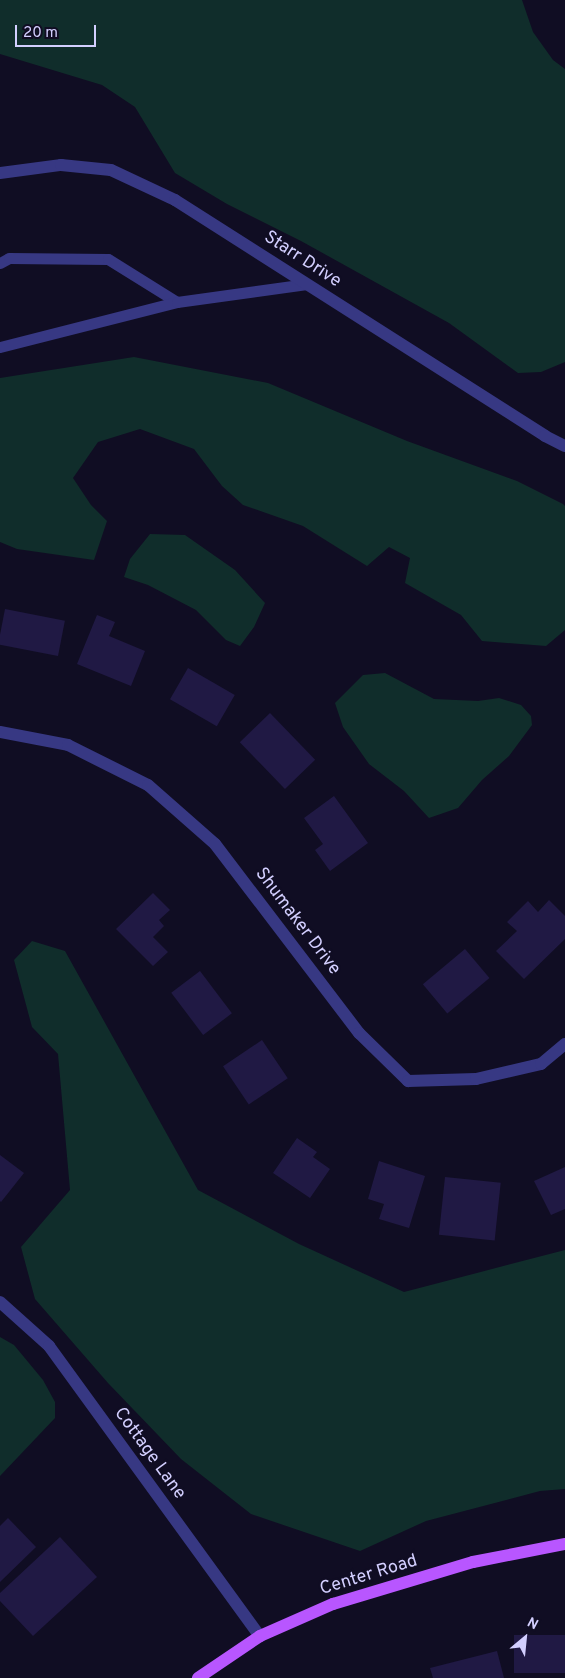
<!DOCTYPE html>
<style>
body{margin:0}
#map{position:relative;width:565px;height:1678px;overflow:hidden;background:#100d23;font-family:Overpass,sans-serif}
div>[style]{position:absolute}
.green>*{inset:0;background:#102d2b}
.building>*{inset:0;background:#201944;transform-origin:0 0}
.service>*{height:11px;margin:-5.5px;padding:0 5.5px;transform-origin:5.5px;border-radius:5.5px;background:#373883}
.minor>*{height:12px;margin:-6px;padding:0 6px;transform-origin:6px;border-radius:6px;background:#373883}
.primary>*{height:12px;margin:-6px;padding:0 6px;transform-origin:6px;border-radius:6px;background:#b856ff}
span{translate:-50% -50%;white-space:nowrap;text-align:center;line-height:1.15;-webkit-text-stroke:4.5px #100d23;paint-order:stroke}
.street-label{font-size:18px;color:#d3cfff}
.north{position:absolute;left:500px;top:1613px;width:50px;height:50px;-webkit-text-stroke:4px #100d23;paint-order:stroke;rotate:28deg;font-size:14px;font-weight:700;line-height:20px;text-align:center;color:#d3cfff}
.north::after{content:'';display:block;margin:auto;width:18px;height:22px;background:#d3cfff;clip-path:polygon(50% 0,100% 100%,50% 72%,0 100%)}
.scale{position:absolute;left:15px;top:25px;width:81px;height:22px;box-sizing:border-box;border:2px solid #d3cfff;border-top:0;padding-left:6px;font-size:15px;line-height:18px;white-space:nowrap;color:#d3cfff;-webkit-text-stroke:4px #100d23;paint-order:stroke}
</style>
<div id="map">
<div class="green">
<i style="clip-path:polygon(0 0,522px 0,533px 32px,553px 60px,565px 69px,565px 362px,541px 372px,518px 373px,449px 323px,301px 241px,227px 204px,175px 173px,135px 107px,102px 85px,0 54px)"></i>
<i style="clip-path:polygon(134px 357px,268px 383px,407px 441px,517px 481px,563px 504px,565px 506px,565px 630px,546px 646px,482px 641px,461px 615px,405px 583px,410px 558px,389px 547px,367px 566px,303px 526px,243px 505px,222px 486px,194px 449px,140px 429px,98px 442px,73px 478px,91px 505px,107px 521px,94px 560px,17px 549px,0 542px,0 378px)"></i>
<i style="clip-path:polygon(150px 534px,185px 535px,235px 570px,265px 603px,254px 627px,240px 646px,226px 640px,196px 610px,148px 585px,124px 577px,130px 559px)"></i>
<i style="clip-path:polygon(385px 673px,434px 699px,478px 701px,499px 698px,521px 705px,531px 716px,532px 725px,509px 756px,482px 780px,458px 808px,429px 818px,404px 791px,369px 764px,343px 727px,335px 703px,363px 675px)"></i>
<i style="clip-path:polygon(32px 941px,65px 951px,198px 1190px,299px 1244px,404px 1292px,565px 1250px,565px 1489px,540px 1491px,426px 1521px,360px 1551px,251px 1514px,181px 1459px,108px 1383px,35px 1299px,21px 1247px,70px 1190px,58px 1054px,32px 1027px,14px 960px)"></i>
<i style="clip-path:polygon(0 1337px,14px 1345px,43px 1380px,55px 1402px,55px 1418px,0 1476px)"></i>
</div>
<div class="building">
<i style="left:5px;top:609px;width:61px;height:36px;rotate:11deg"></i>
<i style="clip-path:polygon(97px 615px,115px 622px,109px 636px,145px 651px,131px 686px,77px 664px)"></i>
<i style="left:188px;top:668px;width:54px;height:36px;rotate:30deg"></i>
<i style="left:270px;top:713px;width:65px;height:42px;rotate:46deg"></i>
<i style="clip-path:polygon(334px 796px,368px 843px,330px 871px,315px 850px,323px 844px,304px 818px)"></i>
<i style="clip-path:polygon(153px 893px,170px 910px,159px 920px,164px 926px,153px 937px,168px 952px,153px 966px,116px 929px)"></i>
<i style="clip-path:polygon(549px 900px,565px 916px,565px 939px,524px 979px,496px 951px,517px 931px,507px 922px,528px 901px,538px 912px)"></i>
<i style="left:465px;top:949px;width:38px;height:55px;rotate:50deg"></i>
<i style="left:200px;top:971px;width:53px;height:36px;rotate:53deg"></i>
<i style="left:262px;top:1040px;width:46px;height:47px;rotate:56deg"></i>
<i style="clip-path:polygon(297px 1138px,317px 1152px,313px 1157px,330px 1169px,310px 1198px,273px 1173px)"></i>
<i style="clip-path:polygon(0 1155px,24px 1173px,1px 1202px,0 1201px)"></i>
<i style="clip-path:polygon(379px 1161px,425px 1176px,409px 1228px,379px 1219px,384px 1204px,368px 1199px)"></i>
<i style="clip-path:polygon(565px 1167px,565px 1209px,551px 1215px,534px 1181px)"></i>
<i style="left:445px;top:1177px;width:56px;height:58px;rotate:6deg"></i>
<i style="clip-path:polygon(8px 1518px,36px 1547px,0 1582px,0 1526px)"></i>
<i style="clip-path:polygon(60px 1537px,97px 1577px,33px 1636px,0 1601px,0 1593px)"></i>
<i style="left:565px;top:1635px;width:38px;height:51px;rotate:90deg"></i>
<i style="clip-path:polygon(497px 1651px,504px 1678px,433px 1678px,430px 1668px)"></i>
</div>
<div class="service">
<i style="left:0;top:263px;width:10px;rotate:-29deg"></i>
<i style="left:9px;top:258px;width:99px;rotate:0.6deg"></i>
<i style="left:108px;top:259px;width:81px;rotate:31.9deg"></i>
<i style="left:0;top:347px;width:183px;rotate:-14.3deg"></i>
<i style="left:177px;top:302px;width:131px;rotate:-7.9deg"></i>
</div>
<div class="minor">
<i style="left:0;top:173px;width:62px;rotate:-7.5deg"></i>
<i style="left:61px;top:165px;width:50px;rotate:5.7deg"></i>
<i style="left:111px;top:170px;width:71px;rotate:25.1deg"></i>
<i style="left:175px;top:200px;width:439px;rotate:32.5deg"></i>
<i style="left:545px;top:436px;width:22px;rotate:27deg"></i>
<i style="left:0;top:732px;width:69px;rotate:10.8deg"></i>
<i style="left:68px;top:745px;width:89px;rotate:26.6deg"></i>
<i style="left:148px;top:785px;width:89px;rotate:41.4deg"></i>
<i style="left:215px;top:844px;width:238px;rotate:52.7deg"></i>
<i style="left:359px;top:1033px;width:69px;rotate:44.4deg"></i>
<i style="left:408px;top:1081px;width:68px;rotate:-1.7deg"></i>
<i style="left:476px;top:1079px;width:67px;rotate:-13deg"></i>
<i style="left:541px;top:1064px;width:31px;rotate:-40deg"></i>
<i style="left:0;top:1302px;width:66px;rotate:41.9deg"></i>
<i style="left:49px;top:1346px;width:359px;rotate:54deg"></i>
</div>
<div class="primary">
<i style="left:198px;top:1678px;width:75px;rotate:-34.1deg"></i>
<i style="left:260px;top:1636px;width:80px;rotate:-23.7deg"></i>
<i style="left:333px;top:1604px;width:146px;rotate:-16.7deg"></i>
<i style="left:473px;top:1562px;width:94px;rotate:-11.1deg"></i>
</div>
<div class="street-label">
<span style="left:302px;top:260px;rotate:33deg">Starr Drive</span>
<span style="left:297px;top:922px;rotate:53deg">Shumaker Drive</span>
<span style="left:149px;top:1454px;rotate:54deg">Cottage Lane</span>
<span style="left:369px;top:1576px;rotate:-17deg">Center Road</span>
</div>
<div class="north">N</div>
<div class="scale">20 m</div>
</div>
